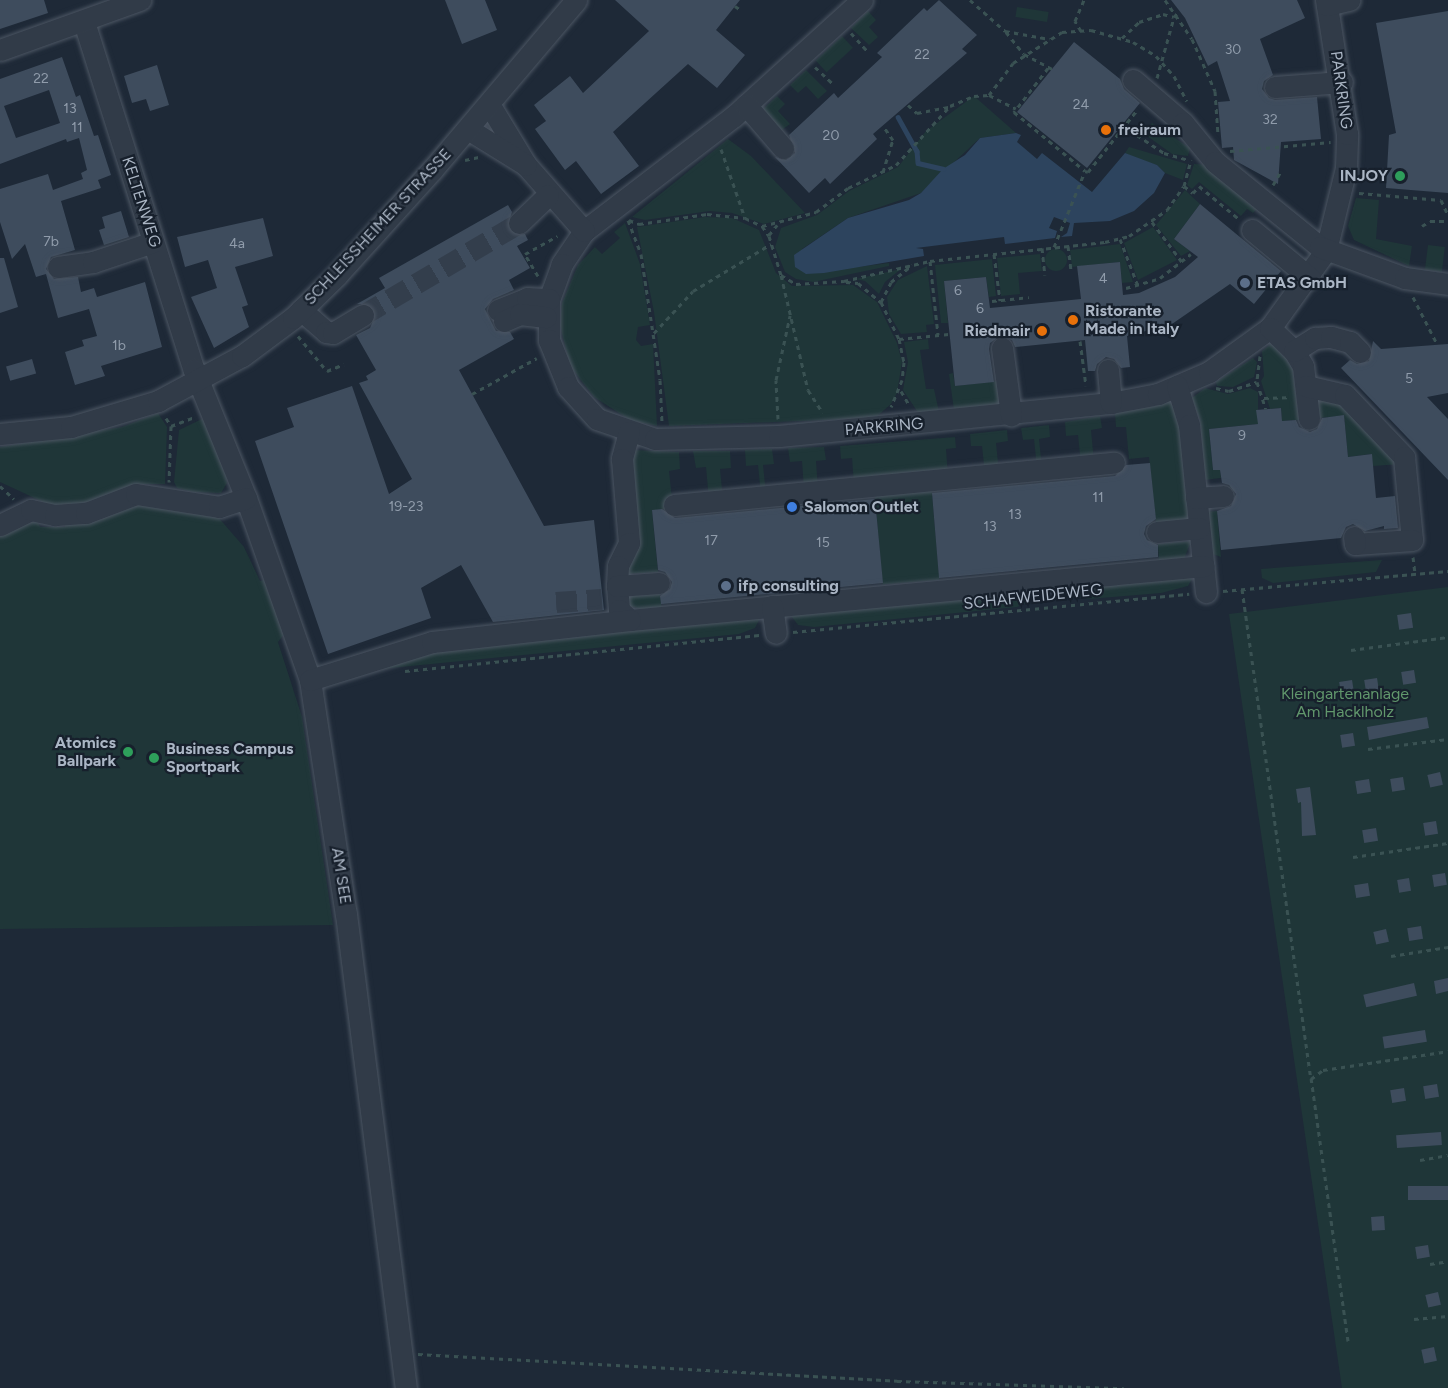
<!DOCTYPE html>
<style>
body{margin:0}
#map{position:relative;width:1448px;height:1388px;overflow:hidden;background:#1e2937;font-family:Figtree,sans-serif}
div>[style]{position:absolute}
.green>*{inset:0;background:#1f3638;transform-origin:0 0}
.round{border-radius:50%}
.water>*{inset:0;background:#2d445e}
.stream>*{height:4.5px;margin:-2.25px;padding:0 2.25px;transform-origin:2.25px;border-radius:2.25px;background:#2d445e}
.building>*{inset:0;background:#3e4c5d;transform-origin:0 0}
.minor-tunnel>*{height:21px;margin-top:-10.5px;transform-origin:0;background:repeating-linear-gradient(90deg,#333e4c 0 21px,transparent 0 31px)}
.path>*{height:3px;margin-top:-1.5px;transform-origin:0;background:repeating-linear-gradient(90deg,#3a5253 0 4.5px,transparent 0 9px)}
.roads{filter:drop-shadow(0 0 2px #4c5663) drop-shadow(0 0 2px #4c5663)}
.minor>*{height:21px;margin:-10.5px;padding:0 10.5px;transform-origin:10.5px;border-radius:10.5px;background:#313b48}
.dots>*{width:16px;height:16px;translate:-50% -50%;box-sizing:border-box;border:3px solid #17202c;border-radius:50%}
span{translate:-50% -50%;white-space:nowrap;text-align:center;line-height:1.15;-webkit-text-stroke:4.5px #17202c;paint-order:stroke}
.number-label{font-size:14px;color:#909cab}
.number-label span{-webkit-text-stroke-width:0}
.street-label{font-size:16px;color:#abb6c5}
.poi-label{font-size:16px;color:#abb6c5;font-weight:700}
.left{translate:0 -50%;text-align:left}
.right{translate:-100% -50%;text-align:right}
.park-label{font-size:16px;color:#61976c}
</style>
<div id="map">
<div class="green">
<i style="left:1017px;top:7px;width:32px;height:10px;rotate:9deg"></i>
<i style="clip-path:polygon(868px 11px,876px 20px,869px 27px,878px 37px,869px 45px,851px 28px)"></i>
<i style="left:842px;top:36px;width:16px;height:36px;rotate:47deg"></i>
<i style="clip-path:polygon(806px 70px,827px 91px,818px 99px,806px 86px,798px 93px,790px 85px)"></i>
<i style="clip-path:polygon(777px 96px,785px 104px,778px 111px,790px 124px,779px 132px,760px 112px)"></i>
<i style="clip-path:polygon(974px 96px,1016px 133px,980px 138px,921px 193px,848px 218px,802px 249px,857px 267px,889px 263px,889px 266px,813px 282px,796px 279px,785px 272px,775px 247px,781px 228px,817px 215px,849px 191px,898px 167px,926px 131px)"></i>
<i style="clip-path:polygon(1152px 123px,1190px 148px,1188px 156px,1172px 154px,1143px 133px)"></i>
<i style="clip-path:polygon(728px 139px,751px 156px,805px 213px,764px 224px,732px 213px,710px 211px,645px 220px,632px 217px)"></i>
<i style="clip-path:polygon(1129px 147px,1187px 164px,1183px 180px,1165px 173px,1157px 165px,1136px 159px,1125px 153px)"></i>
<i style="clip-path:polygon(1194px 164px,1212px 165px,1261px 204px,1253px 213px,1247px 209px,1241px 216px,1199px 182px,1192px 189px,1187px 185px)"></i>
<i style="clip-path:polygon(1185px 190px,1200px 204px,1174px 239px,1190px 251px,1181px 256px,1156px 225px)"></i>
<i style="clip-path:polygon(1356px 198px,1379px 200px,1376px 239px,1412px 246px,1409px 266px,1354px 240px,1348px 226px)"></i>
<i style="clip-path:polygon(705px 217px,732px 218px,759px 230px,776px 273px,792px 286px,853px 285px,877px 302px,897px 343px,902px 362px,897px 393px,891px 404px,875px 418px,669px 426px,654px 312px,637px 227px)"></i>
<i style="clip-path:polygon(625px 223px,640px 264px,650px 325px,638px 327px,636px 340px,641px 346px,653px 344px,657px 426px,630px 420px,594px 397px,570px 366px,560px 325px,562px 303px,578px 265px,595px 247px,602px 254px,620px 238px,614px 232px)"></i>
<i style="clip-path:polygon(1153px 227px,1177px 260px,1138px 280px,1124px 243px)"></i>
<i style="clip-path:polygon(1120px 244px,1133px 282px,1122px 283px,1120px 262px,1072px 267px,1070px 250px)"></i>
<i style="left:1428px;top:245px;width:17px;height:25px;rotate:7deg"></i>
<i class="round" style="left:1045px;top:249px;width:22px;height:22px"></i>
<i style="clip-path:polygon(1040px 254px,1042px 271px,1018px 273px,1020px 294px,1001px 296px,997px 258px)"></i>
<i style="clip-path:polygon(992px 259px,996px 296px,989px 297px,986px 277px,944px 281px,948px 323px,941px 323px,935px 265px)"></i>
<i style="clip-path:polygon(927px 266px,934px 324px,926px 325px,927px 332px,901px 334px,889px 314px,887px 297px,898px 280px)"></i>
<i style="clip-path:polygon(901px 269px,885px 282px,879px 294px,865px 281px,856px 279px)"></i>
<i style="clip-path:polygon(928px 339px,929px 349px,920px 350px,926px 389px,934px 389px,939px 412px,919px 414px,903px 390px,908px 362px,904px 342px)"></i>
<i style="clip-path:polygon(1271px 344px,1277px 345px,1292px 364px,1299px 420px,1282px 421px,1281px 408px,1270px 409px,1261px 381px,1264px 376px,1262px 351px)"></i>
<i style="clip-path:polygon(1253px 358px,1257px 362px,1254px 377px,1233px 387px,1217px 386px,1216px 382px)"></i>
<i style="clip-path:polygon(953px 373px,955px 386px,997px 381px,1000px 405px,954px 410px,949px 374px)"></i>
<i style="clip-path:polygon(1205px 388px,1228px 394px,1250px 388px,1258px 392px,1258px 424px,1209px 429px,1213px 470px,1220px 470px,1221px 478px,1205px 480px,1200px 420px,1192px 398px)"></i>
<i style="clip-path:polygon(1315px 393px,1336px 394px,1401px 464px,1373px 466px,1371px 454px,1348px 457px,1344px 416px,1318px 418px)"></i>
<i style="clip-path:polygon(1171px 401px,1179px 425px,1189px 520px,1156px 523px,1149px 457px,1129px 459px,1126px 427px,1116px 427px,1115px 413px)"></i>
<i style="clip-path:polygon(158px 413px,167px 427px,165px 484px,137px 484px,88px 504px,54px 507px,0 482px,0 447px,122px 427px)"></i>
<i style="clip-path:polygon(1100px 416px,1102px 428px,1091px 430px,1094px 462px,1081px 464px,1078px 435px,1066px 436px,1065px 422px)"></i>
<i style="clip-path:polygon(202px 419px,208px 424px,226px 477px,227px 483px,221px 493px,193px 492px,177px 488px,174px 482px,179px 430px)"></i>
<i style="clip-path:polygon(1049px 425px,1050px 437px,1039px 439px,1042px 468px,1037px 468px,1034px 439px,1023px 440px,1021px 428px)"></i>
<i style="clip-path:polygon(1007px 430px,1008px 441px,996px 443px,999px 472px,985px 474px,982px 446px,971px 446px,970px 434px)"></i>
<i style="clip-path:polygon(955px 437px,956px 448px,946px 449px,948px 477px,854px 485px,852px 458px,841px 459px,840px 446px)"></i>
<i style="clip-path:polygon(824px 447px,826px 460px,816px 461px,818px 489px,804px 490px,802px 461px,790px 462px,788px 448px)"></i>
<i style="clip-path:polygon(772px 449px,774px 464px,763px 465px,766px 494px,761px 495px,758px 465px,746px 466px,745px 450px)"></i>
<i style="clip-path:polygon(633px 450px,679px 452px,680px 469px,669px 471px,673px 508px,652px 511px,658px 572px,624px 574px,629px 462px)"></i>
<i style="clip-path:polygon(693px 451px,730px 451px,731px 468px,720px 469px,723px 499px,709px 500px,706px 467px,696px 468px)"></i>
<i style="left:931px;top:483px;width:97px;height:57px;rotate:85deg"></i>
<i style="clip-path:polygon(137px 501px,218px 517px,244px 547px,260px 581px,268px 579px,286px 632px,278px 642px,302px 717px,333px 925px,0 929px,0 530px,37px 521px,40px 527px,65px 527px,65px 524px)"></i>
<i style="clip-path:polygon(1217px 511px,1221px 557px,1213px 554px,1206px 512px)"></i>
<i style="clip-path:polygon(1191px 541px,1184px 559px,1159px 563px,1158px 544px)"></i>
<i style="clip-path:polygon(1382px 560px,1376px 572px,1273px 583px,1262px 578px,1261px 569px)"></i>
<i style="clip-path:polygon(1194px 575px,1188px 586px,1161px 593px,1089px 599px,1074px 597px,1065px 590px,1064px 587px)"></i>
<i style="clip-path:polygon(1448px 587px,1448px 1388px,1342px 1388px,1229px 614px)"></i>
<i style="clip-path:polygon(1037px 589px,1029px 602px,1017px 607px,814px 627px,798px 625px,789px 613px)"></i>
<i style="clip-path:polygon(660px 592px,662px 613px,628px 606px,628px 595px)"></i>
<i style="clip-path:polygon(761px 616px,755px 628px,739px 634px,360px 671px,427px 650px)"></i>
</div>
<div class="water">
<i style="clip-path:polygon(1016px 133px,1021px 135px,1017px 142px,1037px 159px,1042px 153px,1092px 192px,1125px 153px,1157px 165px,1165px 173px,1154px 193px,1134px 211px,1110px 221px,1074px 223px,1072px 236px,1061px 237px,1067px 233px,1070px 223px,1054px 217px,1049px 228px,1057px 231px,1055px 238px,1005px 244px,1004px 237px,916px 248px,923px 249px,924px 256px,824px 273px,806px 274px,795px 267px,794px 255px,848px 218px,909px 200px,921px 193px,943px 169px,965px 155px,980px 138px)"></i>
</div>
<div class="stream">
<i style="left:898px;top:117px;width:39px;rotate:61deg"></i>
<i style="left:917px;top:151px;width:12px;rotate:85deg"></i>
<i style="left:918px;top:163px;width:26px;rotate:13deg"></i>
</div>
<div class="building">
<i style="clip-path:polygon(0 0,44px 0,48px 13px,0 29px)"></i>
<i style="clip-path:polygon(445px 0,485px 0,497px 30px,462px 44px)"></i>
<i style="clip-path:polygon(615px 0,740px 0,716px 30px,745px 55px,717px 88px,688px 64px,613px 132px,639px 166px,601px 194px,576px 161px,565px 170px,535px 129px,546px 121px,534px 105px,570px 76px,583px 93px,649px 31px)"></i>
<i style="clip-path:polygon(939px 0,977px 35px,962px 49px,967px 53px,873px 134px,877px 139px,830px 184px,825px 178px,809px 193px,775px 157px,786px 160px,795px 153px,789px 135px,834px 93px,838px 98px,882px 57px,877px 53px,924px 8px,927px 11px)"></i>
<i style="clip-path:polygon(1171px 0,1297px 0,1305px 18px,1260px 39px,1273px 75px,1264px 81px,1262px 89px,1269px 98px,1275px 100px,1317px 97px,1321px 139px,1281px 142px,1278px 184px,1234px 160px,1233px 147px,1222px 148px,1218px 102px,1230px 101px,1217px 61px,1208px 66px,1185px 18px)"></i>
<i style="clip-path:polygon(1448px 11px,1448px 193px,1386px 188px,1389px 135px,1396px 133px,1376px 23px)"></i>
<i style="clip-path:polygon(1074px 42px,1120px 79px,1124px 89px,1140px 103px,1087px 168px,1017px 112px)"></i>
<i style="clip-path:polygon(evenodd,62px 57px,76px 97px,80px 95px,94px 136px,98px 135px,111px 175px,98px 180px,101px 188px,61px 201px,75px 250px,51px 257px,46px 269px,54px 279px,78px 277px,81px 292px,94px 288px,97px 297px,145px 282px,162px 347px,101px 366px,105px 376px,75px 385px,65px 352px,84px 346px,82px 340px,97px 336px,89px 309px,58px 318px,46px 274px,36px 277px,25px 244px,12px 259px,0 222px,0 189px,48px 174px,53px 190px,83px 179px,81px 173px,87px 170px,79px 138px,67px 142px,66px 139px,0 164px,0 79px,62px 57px,49px 90px,60px 123px,16px 138px,4px 106px,49px 90px)"></i>
<i style="clip-path:polygon(157px 65px,169px 105px,150px 111px,146px 99px,132px 103px,124px 76px)"></i>
<i style="clip-path:polygon(1200px 204px,1281px 271px,1254px 304px,1230px 284px,1172px 324px,1127px 336px,1130px 367px,1121px 368px,1114px 359px,1106px 357px,1097px 364px,1095px 371px,1088px 371px,1085px 340px,1015px 347px,1012px 340px,1000px 336px,990px 343px,989px 349px,994px 382px,955px 386px,944px 281px,986px 277px,990px 308px,1081px 299px,1077px 266px,1120px 262px,1123px 295px,1139px 293px,1175px 277px,1198px 257px,1174px 239px)"></i>
<i style="clip-path:polygon(508px 205px,512px 212px,507px 227px,515px 235px,525px 234px,528px 240px,517px 246px,530px 268px,509px 280px,514px 290px,493px 299px,485px 309px,496px 331px,510px 332px,514px 339px,459px 370px,544px 526px,594px 520px,604px 610px,493px 622px,461px 565px,421px 588px,431px 618px,328px 654px,255px 441px,294px 427px,287px 408px,352px 386px,389px 494px,412px 479px,359px 383px,368px 380px,366px 376px,376px 370px,356px 335px,370px 328px,376px 314px,370px 304px,357px 304px,385px 288px,379px 278px)"></i>
<i style="clip-path:polygon(121px 211px,129px 237px,104px 245px,99px 230px,105px 228px,102px 217px)"></i>
<i style="clip-path:polygon(263px 218px,273px 256px,235px 267px,248px 305px,242px 307px,249px 327px,214px 348px,191px 297px,217px 288px,208px 260px,185px 267px,177px 237px)"></i>
<i style="clip-path:polygon(0 258px,4px 258px,18px 307px,0 313px)"></i>
<i style="clip-path:polygon(1373px 341px,1381px 349px,1448px 344px,1448px 393px,1427px 397px,1448px 419px,1448px 480px,1341px 368px,1350px 360px,1357px 364px,1369px 361px)"></i>
<i style="left:32px;top:359px;width:15px;height:27px;rotate:74deg"></i>
<i style="clip-path:polygon(1281px 408px,1282px 421px,1296px 420px,1299px 427px,1310px 432px,1317px 429px,1322px 418px,1344px 415px,1348px 457px,1372px 454px,1376px 498px,1395px 496px,1398px 528px,1384px 529px,1384px 526px,1365px 531px,1353px 524px,1346px 527px,1341px 538px,1221px 550px,1217px 511px,1231px 506px,1236px 494px,1229px 485px,1222px 483px,1220px 470px,1213px 470px,1209px 429px,1258px 424px,1256px 410px)"></i>
<i style="clip-path:polygon(1150px 463px,1156px 519px,1146px 526px,1144px 534px,1147px 540px,1158px 545px,1158px 557px,939px 578px,932px 493px,1115px 476px,1126px 465px)"></i>
<i style="clip-path:polygon(875px 499px,883px 583px,661px 604px,660px 596px,670px 589px,672px 582px,665px 572px,658px 570px,652px 510px,662px 509px,675px 518px)"></i>
<i style="left:1411px;top:613px;width:15px;height:14px;rotate:82deg"></i>
<i style="left:1414px;top:670px;width:13px;height:13px;rotate:81deg"></i>
<i style="left:1377px;top:678px;width:13px;height:13px;rotate:81deg"></i>
<i style="left:1352px;top:680px;width:12px;height:13px;rotate:81deg"></i>
<i style="left:1295px;top:686px;width:13px;height:14px;rotate:81deg"></i>
<i style="clip-path:polygon(1427px 717px,1429px 728px,1369px 740px,1367px 727px)"></i>
<i style="left:1353px;top:733px;width:13px;height:13px;rotate:81deg"></i>
<i style="left:1440px;top:772px;width:13px;height:13px;rotate:77deg"></i>
<i style="left:1403px;top:777px;width:13px;height:13px;rotate:81deg"></i>
<i style="left:1369px;top:779px;width:13px;height:14px;rotate:81deg"></i>
<i style="clip-path:polygon(1310px 787px,1316px 835px,1302px 836px,1301px 802px,1298px 803px,1296px 789px)"></i>
<i style="left:1436px;top:821px;width:13px;height:13px;rotate:81deg"></i>
<i style="left:1376px;top:828px;width:13px;height:14px;rotate:81deg"></i>
<i style="left:1445px;top:873px;width:12px;height:13px;rotate:81deg"></i>
<i style="left:1409px;top:878px;width:13px;height:12px;rotate:81deg"></i>
<i style="left:1368px;top:883px;width:13px;height:14px;rotate:81deg"></i>
<i style="left:1421px;top:926px;width:13px;height:14px;rotate:81deg"></i>
<i style="left:1386px;top:929px;width:13px;height:13px;rotate:77deg"></i>
<i style="clip-path:polygon(1448px 978px,1448px 991px,1436px 994px,1434px 981px)"></i>
<i style="left:1414px;top:983px;width:13px;height:52px;rotate:77deg"></i>
<i style="left:1425px;top:1030px;width:12px;height:43px;rotate:81deg"></i>
<i style="left:1437px;top:1084px;width:13px;height:14px;rotate:81deg"></i>
<i style="left:1404px;top:1088px;width:13px;height:14px;rotate:81deg"></i>
<i style="left:1441px;top:1132px;width:13px;height:45px;rotate:86deg"></i>
<i style="left:1448px;top:1186px;width:14px;height:40px;rotate:90deg"></i>
<i style="left:1384px;top:1216px;width:14px;height:13px;rotate:86deg"></i>
<i style="left:1428px;top:1245px;width:12px;height:13px;rotate:81deg"></i>
<i style="left:1438px;top:1292px;width:13px;height:13px;rotate:77deg"></i>
<i style="left:1434px;top:1347px;width:14px;height:13px;rotate:78deg"></i>
</div>
<div class="minor-tunnel">
<i style="left:363px;top:315px;width:181px;rotate:-30.5deg"></i>
<i style="left:556px;top:602px;width:46px;rotate:-3.7deg"></i>
</div>
<div class="path">
<i style="left:970px;top:0;width:47px;rotate:41.5deg"></i>
<i style="left:1005px;top:31px;width:45px;rotate:10.3deg"></i>
<i style="left:1165px;top:0;width:47px;rotate:55.3deg"></i>
<i style="left:1192px;top:39px;width:57px;rotate:66.1deg"></i>
<i style="left:1215px;top:91px;width:44px;rotate:86.1deg"></i>
<i style="left:735px;top:6px;width:7px;rotate:34deg"></i>
<i style="left:1081px;top:31px;width:12px;rotate:-121deg"></i>
<i style="left:1075px;top:21px;width:23px;rotate:-67deg"></i>
<i style="left:1006px;top:32px;width:28px;rotate:51deg"></i>
<i style="left:1024px;top:54px;width:32px;rotate:28deg"></i>
<i style="left:851px;top:33px;width:25px;rotate:48deg"></i>
<i style="left:1122px;top:38px;width:23px;rotate:-43deg"></i>
<i style="left:1139px;top:22px;width:25px;rotate:-18deg"></i>
<i style="left:1163px;top:14px;width:11px;rotate:15deg"></i>
<i style="left:815px;top:67px;width:25px;rotate:43deg"></i>
<i style="left:1048px;top:68px;width:56px;rotate:127.7deg"></i>
<i style="left:1014px;top:112px;width:92px;rotate:39.7deg"></i>
<i style="left:1085px;top:171px;width:3px;rotate:18deg"></i>
<i style="left:1088px;top:172px;width:80px;rotate:-51.6deg"></i>
<i style="left:1157px;top:78px;width:63px;rotate:-74.4deg"></i>
<i style="left:1174px;top:17px;width:8px;rotate:-50deg"></i>
<i style="left:989px;top:95px;width:30px;rotate:27deg"></i>
<i style="left:908px;top:105px;width:12px;rotate:42deg"></i>
<i style="left:917px;top:113px;width:32px;rotate:-11deg"></i>
<i style="left:1122px;top:125px;width:50px;rotate:33.7deg"></i>
<i style="left:1164px;top:153px;width:26px;rotate:16deg"></i>
<i style="left:721px;top:149px;width:73px;rotate:70.8deg"></i>
<i style="left:1230px;top:151px;width:101px;rotate:-5.1deg"></i>
<i style="left:465px;top:160px;width:14px;rotate:-12deg"></i>
<i style="left:883px;top:172px;width:34px;rotate:-73deg"></i>
<i style="left:893px;top:140px;width:16px;rotate:-125deg"></i>
<i style="left:1273px;top:185px;width:16px;rotate:-60deg"></i>
<i style="left:1184px;top:186px;width:11px;rotate:38deg"></i>
<i style="left:1193px;top:193px;width:9px;rotate:-49deg"></i>
<i style="left:1199px;top:186px;width:52px;rotate:39.5deg"></i>
<i style="left:1359px;top:193px;width:82px;rotate:4.9deg"></i>
<i style="left:1441px;top:200px;width:17px;rotate:65deg"></i>
<i style="left:628px;top:220px;width:36px;rotate:69deg"></i>
<i style="left:641px;top:254px;width:127px;rotate:81.4deg"></i>
<i style="left:660px;top:380px;width:43px;rotate:87.3deg"></i>
<i style="left:629px;top:220px;width:11px;rotate:22deg"></i>
<i style="left:639px;top:224px;width:69px;rotate:-8.4deg"></i>
<i style="left:707px;top:214px;width:38px;rotate:6deg"></i>
<i style="left:745px;top:218px;width:19px;rotate:25deg"></i>
<i style="left:762px;top:226px;width:12px;rotate:55deg"></i>
<i style="left:769px;top:236px;width:41px;rotate:72.9deg"></i>
<i style="left:781px;top:275px;width:17px;rotate:31deg"></i>
<i style="left:796px;top:284px;width:48px;rotate:-3.6deg"></i>
<i style="left:844px;top:281px;width:88px;rotate:-13.1deg"></i>
<i style="left:930px;top:261px;width:176px;rotate:-6.2deg"></i>
<i style="left:1105px;top:242px;width:25px;rotate:-14deg"></i>
<i style="left:1129px;top:236px;width:46px;rotate:-34.4deg"></i>
<i style="left:1167px;top:210px;width:29px;rotate:-55deg"></i>
<i style="left:1184px;top:186px;width:27px;rotate:-75deg"></i>
<i style="left:1152px;top:222px;width:50px;rotate:53.1deg"></i>
<i style="left:762px;top:226px;width:56px;rotate:-14.5deg"></i>
<i style="left:816px;top:212px;width:40px;rotate:-37deg"></i>
<i style="left:848px;top:188px;width:53px;rotate:-25.6deg"></i>
<i style="left:896px;top:165px;width:80px;rotate:-47.5deg"></i>
<i style="left:950px;top:106px;width:26px;rotate:-23deg"></i>
<i style="left:974px;top:96px;width:15px;rotate:-4deg"></i>
<i style="left:989px;top:95px;width:40px;rotate:-53deg"></i>
<i style="left:1013px;top:63px;width:58px;rotate:-32.3deg"></i>
<i style="left:1062px;top:32px;width:29px;rotate:-4deg"></i>
<i style="left:1091px;top:30px;width:44px;rotate:15.9deg"></i>
<i style="left:1133px;top:42px;width:27px;rotate:31deg"></i>
<i style="left:1156px;top:56px;width:27px;rotate:48deg"></i>
<i style="left:1174px;top:76px;width:28px;rotate:63deg"></i>
<i style="left:1422px;top:226px;width:9px;rotate:-32deg"></i>
<i style="left:1430px;top:221px;width:18px"></i>
<i style="left:769px;top:235px;width:13px;rotate:-51deg"></i>
<i style="left:1120px;top:239px;width:50px;rotate:69deg"></i>
<i style="left:1068px;top:246px;width:26px;rotate:83deg"></i>
<i style="left:1054px;top:247px;width:82px;rotate:-67.8deg"></i>
<i style="left:1042px;top:248px;width:27px;rotate:84deg"></i>
<i style="left:994px;top:254px;width:47px;rotate:82.7deg"></i>
<i style="left:930px;top:261px;width:74px;rotate:83.8deg"></i>
<i style="left:781px;top:275px;width:118px;rotate:76.8deg"></i>
<i style="left:808px;top:390px;width:27px;rotate:57deg"></i>
<i style="left:538px;top:276px;width:26px;rotate:-121deg"></i>
<i style="left:525px;top:254px;width:37px;rotate:-29deg"></i>
<i style="left:846px;top:282px;width:12px;rotate:5deg"></i>
<i style="left:858px;top:283px;width:30px;rotate:40deg"></i>
<i style="left:881px;top:302px;width:41px;rotate:64.1deg"></i>
<i style="left:899px;top:339px;width:24px;rotate:78deg"></i>
<i style="left:904px;top:362px;width:18px;rotate:96deg"></i>
<i style="left:902px;top:380px;width:29px;rotate:112deg"></i>
<i style="left:1126px;top:288px;width:35px;rotate:-16deg"></i>
<i style="left:1160px;top:278px;width:39px;rotate:-38deg"></i>
<i style="left:1413px;top:297px;width:53px;rotate:62.9deg"></i>
<i style="left:992px;top:301px;width:37px;rotate:-6deg"></i>
<i style="left:881px;top:302px;width:22px;rotate:-63deg"></i>
<i style="left:891px;top:282px;width:27px;rotate:-39deg"></i>
<i style="left:654px;top:333px;width:57px;rotate:-47.1deg"></i>
<i style="left:693px;top:291px;width:91px;rotate:-31.1deg"></i>
<i style="left:298px;top:336px;width:45px;rotate:50.4deg"></i>
<i style="left:327px;top:371px;width:18px;rotate:-22deg"></i>
<i style="left:899px;top:339px;width:50px;rotate:-5.7deg"></i>
<i style="left:1080px;top:341px;width:45px;rotate:82.4deg"></i>
<i style="left:1260px;top:356px;width:26px;rotate:97deg"></i>
<i style="left:1257px;top:382px;width:28px;rotate:72deg"></i>
<i style="left:1216px;top:388px;width:13px;rotate:13deg"></i>
<i style="left:1229px;top:391px;width:29px;rotate:-18deg"></i>
<i style="left:901px;top:391px;width:16px;rotate:60deg"></i>
<i style="left:472px;top:394px;width:74px;rotate:-29deg"></i>
<i style="left:1264px;top:398px;width:24px;rotate:-2deg"></i>
<i style="left:166px;top:418px;width:9px;rotate:58deg"></i>
<i style="left:171px;top:426px;width:56px;rotate:92deg"></i>
<i style="left:778px;top:419px;width:39px;rotate:-93deg"></i>
<i style="left:776px;top:380px;width:66px;rotate:-77.7deg"></i>
<i style="left:171px;top:426px;width:25px;rotate:-21deg"></i>
<i style="left:0;top:486px;width:19px;rotate:43deg"></i>
<i style="left:1413px;top:557px;width:17px;rotate:83deg"></i>
<i style="left:1242px;top:589px;width:495px;rotate:82deg"></i>
<i style="left:1223px;top:591px;width:226px;rotate:-5.1deg"></i>
<i style="left:793px;top:632px;width:398px;rotate:-5.5deg"></i>
<i style="left:1351px;top:650px;width:98px;rotate:-7.6deg"></i>
<i style="left:405px;top:671px;width:356px;rotate:-5.8deg"></i>
<i style="left:1368px;top:749px;width:81px;rotate:-7.1deg"></i>
<i style="left:1353px;top:857px;width:96px;rotate:-8.4deg"></i>
<i style="left:1391px;top:956px;width:58px;rotate:-9deg"></i>
<i style="left:1420px;top:1160px;width:28px;rotate:-10deg"></i>
<i style="left:1430px;top:1264px;width:18px;rotate:-9deg"></i>
<i style="left:1414px;top:1319px;width:34px;rotate:-5deg"></i>
<i style="left:1348px;top:1341px;width:265px;rotate:-98deg"></i>
<i style="left:1311px;top:1079px;width:15px;rotate:-37deg"></i>
<i style="left:1323px;top:1070px;width:126px;rotate:-8.6deg"></i>
<i style="left:418px;top:1354px;width:480px;rotate:3.2deg"></i>
<i style="left:897px;top:1381px;width:227px;rotate:1.8deg"></i>
</div>
<div class="roads">
<div class="minor">
<i style="left:862px;top:0;width:173px;rotate:137.8deg"></i>
<i style="left:734px;top:116px;width:189px;rotate:142.5deg"></i>
<i style="left:584px;top:231px;width:40px;rotate:124deg"></i>
<i style="left:562px;top:264px;width:37px;rotate:110deg"></i>
<i style="left:549px;top:299px;width:41px;rotate:90deg"></i>
<i style="left:549px;top:340px;width:51px;rotate:68deg"></i>
<i style="left:568px;top:387px;width:43px;rotate:47.8deg"></i>
<i style="left:597px;top:419px;width:61px;rotate:19deg"></i>
<i style="left:655px;top:439px;width:124px;rotate:-1.4deg"></i>
<i style="left:779px;top:436px;width:334px;rotate:-5.7deg"></i>
<i style="left:1111px;top:403px;width:48px;rotate:-10.8deg"></i>
<i style="left:1158px;top:394px;width:56px;rotate:-23.3deg"></i>
<i style="left:1209px;top:372px;width:75px;rotate:-35.8deg"></i>
<i style="left:1270px;top:328px;width:96px;rotate:-54.3deg"></i>
<i style="left:1326px;top:250px;width:84px;rotate:-76.3deg"></i>
<i style="left:1346px;top:168px;width:34px;rotate:-88deg"></i>
<i style="left:1347px;top:134px;width:136px;rotate:-98.9deg"></i>
<i style="left:1327px;top:5px;width:23px;rotate:-13deg"></i>
<i style="left:84px;top:22px;width:365px;rotate:72.5deg"></i>
<i style="left:194px;top:370px;width:138px;rotate:67.9deg"></i>
<i style="left:246px;top:498px;width:193px;rotate:70.6deg"></i>
<i style="left:310px;top:680px;width:237px;rotate:81.3deg"></i>
<i style="left:346px;top:914px;width:478px;rotate:82.8deg"></i>
<i style="left:0;top:50px;width:149px;rotate:-19.7deg"></i>
<i style="left:1133px;top:80px;width:66px;rotate:40.7deg"></i>
<i style="left:1183px;top:123px;width:50px;rotate:50.6deg"></i>
<i style="left:1215px;top:162px;width:135px;rotate:39deg"></i>
<i style="left:1320px;top:247px;width:90px;rotate:20deg"></i>
<i style="left:1405px;top:278px;width:43px;rotate:7.9deg"></i>
<i style="left:1275px;top:87px;width:67px;rotate:-4.3deg"></i>
<i style="left:489px;top:104px;width:71px;rotate:58.8deg"></i>
<i style="left:526px;top:165px;width:88px;rotate:48.7deg"></i>
<i style="left:746px;top:105px;width:57px;rotate:49.3deg"></i>
<i style="left:468px;top:129px;width:68px;rotate:31.8deg"></i>
<i style="left:519px;top:223px;width:40px;rotate:-44deg"></i>
<i style="left:1252px;top:230px;width:75px;rotate:39.6deg"></i>
<i style="left:58px;top:267px;width:35px;rotate:-8deg"></i>
<i style="left:93px;top:262px;width:63px;rotate:-18.4deg"></i>
<i style="left:301px;top:310px;width:33px;rotate:41deg"></i>
<i style="left:326px;top:332px;width:7px;rotate:8deg"></i>
<i style="left:333px;top:333px;width:35px;rotate:-31deg"></i>
<i style="left:498px;top:310px;width:31px;rotate:-22deg"></i>
<i style="left:527px;top:298px;width:22px;rotate:3deg"></i>
<i style="left:504px;top:321px;width:17px;rotate:-24deg"></i>
<i style="left:520px;top:314px;width:26px;rotate:7deg"></i>
<i style="left:1270px;top:328px;width:33px;rotate:44deg"></i>
<i style="left:1294px;top:351px;width:17px;rotate:59deg"></i>
<i style="left:1303px;top:366px;width:53px;rotate:83.5deg"></i>
<i style="left:1002px;top:348px;width:68px;rotate:82.3deg"></i>
<i style="left:1294px;top:351px;width:25px;rotate:-32deg"></i>
<i style="left:1315px;top:338px;width:16px;rotate:-4deg"></i>
<i style="left:1331px;top:337px;width:20px;rotate:15deg"></i>
<i style="left:1350px;top:342px;width:14px;rotate:45deg"></i>
<i style="left:1108px;top:370px;width:33px;rotate:85deg"></i>
<i style="left:1177px;top:386px;width:41px;rotate:72.9deg"></i>
<i style="left:1189px;top:425px;width:168px;rotate:84.2deg"></i>
<i style="left:1306px;top:386px;width:40px;rotate:13deg"></i>
<i style="left:1345px;top:395px;width:86px;rotate:46.4deg"></i>
<i style="left:1404px;top:457px;width:83px;rotate:84.5deg"></i>
<i style="left:1412px;top:540px;width:57px;rotate:176deg"></i>
<i style="left:1355px;top:544px;width:7px;rotate:-98deg"></i>
<i style="left:629px;top:432px;width:28px;rotate:105deg"></i>
<i style="left:622px;top:459px;width:84px;rotate:85.2deg"></i>
<i style="left:629px;top:543px;width:25px;rotate:116deg"></i>
<i style="left:618px;top:566px;width:20px;rotate:93deg"></i>
<i style="left:617px;top:586px;width:24px;rotate:85deg"></i>
<i style="left:619px;top:610px;width:15px;rotate:42deg"></i>
<i style="left:630px;top:620px;width:576px;rotate:-5.38deg"></i>
<i style="left:0;top:434px;width:71px;rotate:-5.6deg"></i>
<i style="left:71px;top:427px;width:91px;rotate:-16.6deg"></i>
<i style="left:158px;top:401px;width:95px;rotate:-28.2deg"></i>
<i style="left:242px;top:356px;width:64px;rotate:-36.7deg"></i>
<i style="left:293px;top:318px;width:62px;rotate:-44.3deg"></i>
<i style="left:337px;top:275px;width:142px;rotate:-47.9deg"></i>
<i style="left:432px;top:170px;width:223px;rotate:-49.7deg"></i>
<i style="left:1196px;top:498px;width:27px;rotate:-4deg"></i>
<i style="left:674px;top:505px;width:442px;rotate:-5.5deg"></i>
<i style="left:0;top:525px;width:34px;rotate:-26deg"></i>
<i style="left:31px;top:510px;width:25px;rotate:12deg"></i>
<i style="left:55px;top:515px;width:31px;rotate:-4deg"></i>
<i style="left:86px;top:513px;width:53px;rotate:-20.8deg"></i>
<i style="left:136px;top:494px;width:84px;rotate:8.9deg"></i>
<i style="left:219px;top:507px;width:28px;rotate:-18deg"></i>
<i style="left:1157px;top:532px;width:42px;rotate:-5.4deg"></i>
<i style="left:617px;top:586px;width:42px;rotate:-4.1deg"></i>
<i style="left:772px;top:606px;width:27px;rotate:82deg"></i>
<i style="left:310px;top:680px;width:128px;rotate:-17.3deg"></i>
<i style="left:432px;top:642px;width:199px;rotate:-6.3deg"></i>
</div>
</div>
<div class="dots">
<i style="left:1106px;top:130px;background:#e8710a"></i>
<i style="left:1400px;top:176px;background:#2e9e5b"></i>
<i style="left:1245px;top:283px;background:#5c6f8a"></i>
<i style="left:1073px;top:320px;background:#e8710a"></i>
<i style="left:1042px;top:331px;background:#e8710a"></i>
<i style="left:792px;top:507px;background:#3f7fe0"></i>
<i style="left:726px;top:586px;background:#5c6f8a"></i>
<i style="left:128px;top:752px;background:#2e9e5b"></i>
<i style="left:154px;top:758px;background:#2e9e5b"></i>
</div>
<div class="number-label">
<span style="left:1233px;top:50px">30</span>
<span style="left:922px;top:55px">22</span>
<span style="left:41px;top:79px">22</span>
<span style="left:1081px;top:105px">24</span>
<span style="left:70px;top:109px">13</span>
<span style="left:1270px;top:120px">32</span>
<span style="left:77px;top:128px">11</span>
<span style="left:831px;top:136px">20</span>
<span style="left:51px;top:242px">7b</span>
<span style="left:237px;top:244px">4a</span>
<span style="left:1103px;top:279px">4</span>
<span style="left:958px;top:291px">6</span>
<span style="left:980px;top:309px">6</span>
<span style="left:119px;top:346px">1b</span>
<span style="left:1409px;top:379px">5</span>
<span style="left:1242px;top:436px">9</span>
<span style="left:1098px;top:498px">11</span>
<span style="left:406px;top:507px">19-23</span>
<span style="left:1015px;top:515px">13</span>
<span style="left:990px;top:527px">13</span>
<span style="left:711px;top:541px">17</span>
<span style="left:823px;top:543px">15</span>
</div>
<div class="street-label">
<span style="left:1341px;top:90px;rotate:82deg">PARKRING</span>
<span style="left:141px;top:202px;rotate:72deg">KELTENWEG</span>
<span style="left:378px;top:227px;rotate:-47deg">SCHLEISSHEIMER STRASSE</span>
<span style="left:884px;top:427px;rotate:-5deg">PARKRING</span>
<span style="left:1033px;top:597px;rotate:-6deg">SCHAFWEIDEWEG</span>
<span style="left:341px;top:876px;rotate:81deg">AM SEE</span>
</div>
<div class="poi-label">
<span class="left" style="left:1118px;top:130px">freiraum</span>
<span class="right" style="left:1388px;top:176px">INJOY</span>
<span class="left" style="left:1257px;top:283px">ETAS GmbH</span>
<span class="left" style="left:1085px;top:320px">Ristorante<br>Made in Italy</span>
<span class="right" style="left:1030px;top:331px">Riedmair</span>
<span class="left" style="left:804px;top:507px">Salomon Outlet</span>
<span class="left" style="left:738px;top:586px">ifp consulting</span>
<span class="right" style="left:116px;top:752px">Atomics<br>Ballpark</span>
<span class="left" style="left:166px;top:758px">Business Campus<br>Sportpark</span>
</div>
<div class="park-label">
<span style="left:1345px;top:703px">Kleingartenanlage<br>Am Hacklholz</span>
</div>
</div>
